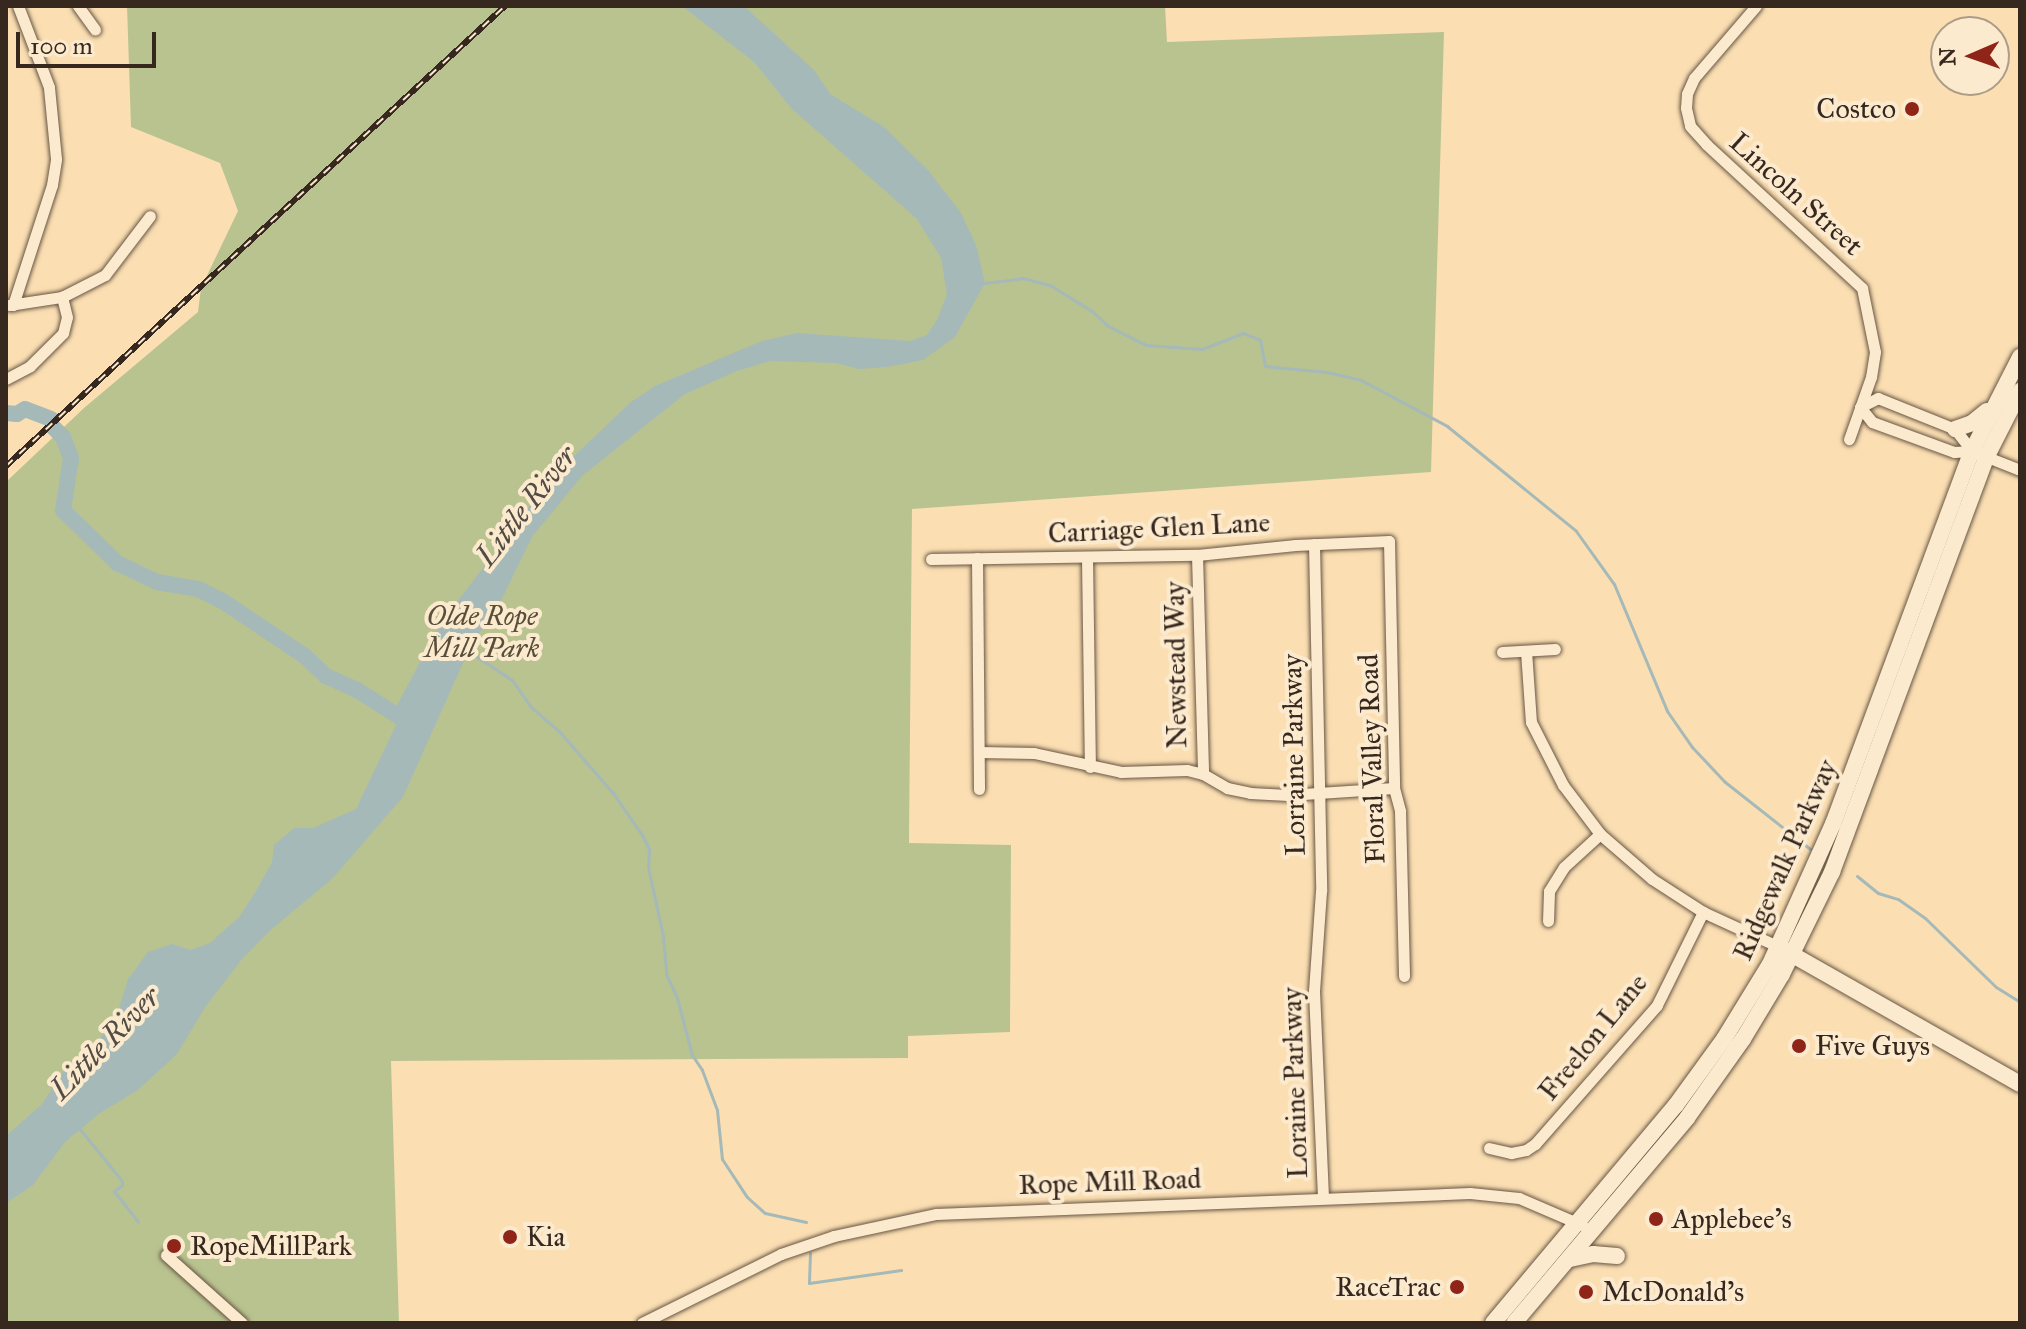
<!DOCTYPE html>
<style>
body{margin:0}
#map{position:relative;width:2026px;height:1329px;overflow:hidden;background:#fbdfb3;font-family:"IM FELL Great Primer",serif}
div>[style]{position:absolute}
.green>*{inset:0;background:#b9c390}
.water>*{inset:0;background:#a5b9b8}
.stream>*{height:3px;margin:-1.5px;padding:0 1.5px;transform-origin:1.5px;border-radius:1.5px;background:#a5b9b8}
.river>*{height:16px;margin:-8px;padding:0 8px;transform-origin:8px;border-radius:8px;background:#a5b9b8}
.roads{filter:drop-shadow(0 0 2px #685644) drop-shadow(0 0 2px #685644)}
.street>*{height:11px;margin:-5.5px;padding:0 5.5px;transform-origin:5.5px;border-radius:5.5px;background:#fceace}
.secondary>*{height:16px;margin:-8px;padding:0 8px;transform-origin:8px;border-radius:8px;background:#fceace}
.rail>*{height:6px;margin-top:-3px;transform-origin:0;background:repeating-linear-gradient(90deg,#fceace 0 9px,#37281f 0 18px);box-sizing:border-box;border-block:2px solid #37281f}
.dots>*{width:22px;height:22px;translate:-50% -50%;box-sizing:border-box;border:4px solid #fceace;border-radius:50%}
span{translate:-50% -50%;white-space:nowrap;text-align:center;line-height:1.15;-webkit-text-stroke:8px #fceace;paint-order:stroke}
.poi-label{font-size:28px;color:#37281f}
.right{translate:-100% -50%;text-align:right}
.left{translate:0 -50%;text-align:left}
.street-label{font-size:28px;color:#37281f}
.park-label{font-size:28px;color:#584f3b;font-style:italic}
.water-label{font-size:30px;color:#524c45;font-style:italic}
.frame{position:absolute;inset:0;border:8px solid #37281f;pointer-events:none}
.north{position:absolute;left:1930px;top:16px;width:80px;height:80px;box-sizing:border-box;background:#fceace;border:2px solid #ad9c88;border-radius:50%;rotate:268deg;font-size:22px;font-weight:700;line-height:32px;text-align:center;color:#37281f}
.north::after{content:'';display:block;margin:auto;width:28px;height:36px;background:#8f2418;clip-path:polygon(50% 0,100% 100%,50% 72%,0 100%)}
.scale{position:absolute;left:16px;top:32px;width:140px;height:36px;box-sizing:border-box;border:4px solid #37281f;border-top:0;padding-left:10px;font-size:24px;line-height:28px;white-space:nowrap;color:#37281f;-webkit-text-stroke:6px #fceace;paint-order:stroke}
</style>
<div id="map">
<div class="green">
<i style="clip-path:polygon(127px 6px,1165px 6px,1167px 42px,1444px 32px,1431px 472px,912px 509px,909px 843px,1011px 845px,1010px 1032px,908px 1036px,908px 1058px,391px 1061px,399px 1323px,6px 1323px,6px 482px,84px 408px,198px 312px,201px 288px,238px 211px,220px 163px,131px 127px)"></i>
</div>
<div class="water">
<i style="clip-path:polygon(682px 6px,744px 6px,815px 71px,830px 94px,884px 127px,928px 170px,961px 213px,976px 245px,985px 283px,955px 337px,923px 360px,887px 367px,859px 369px,836px 363px,770px 361px,737px 371px,685px 394px,582px 476px,532px 537px,497px 609px,472px 643px,403px 797px,332px 879px,273px 928px,242px 959px,206px 1006px,177px 1054px,138px 1090px,100px 1113px,65px 1142px,33px 1185px,6px 1203px,6px 1136px,42px 1104px,63px 1072px,114px 1025px,128px 979px,148px 952px,172px 944px,191px 950px,210px 943px,240px 916px,256px 891px,272px 862px,274px 845px,294px 828px,313px 828px,356px 809px,397px 723px,396px 707px,441px 623px,552px 477px,631px 402px,655px 386px,762px 341px,797px 333px,910px 341px,927px 335px,937px 320px,947px 294px,941px 258px,917px 219px,792px 109px,754px 62px)"></i>
</div>
<div class="stream">
<i style="left:984px;top:283px;width:39px;rotate:-7deg"></i>
<i style="left:1023px;top:278px;width:28px;rotate:15deg"></i>
<i style="left:1050px;top:285px;width:51px;rotate:32.1deg"></i>
<i style="left:1093px;top:312px;width:21px;rotate:43deg"></i>
<i style="left:1108px;top:326px;width:42px;rotate:26.6deg"></i>
<i style="left:1146px;top:345px;width:56px;rotate:4.1deg"></i>
<i style="left:1202px;top:349px;width:44px;rotate:-21.3deg"></i>
<i style="left:1243px;top:333px;width:18px;rotate:22deg"></i>
<i style="left:1260px;top:340px;width:26px;rotate:79deg"></i>
<i style="left:1265px;top:366px;width:62px;rotate:5.5deg"></i>
<i style="left:1327px;top:372px;width:35px;rotate:13deg"></i>
<i style="left:1361px;top:380px;width:98px;rotate:28.1deg"></i>
<i style="left:1447px;top:426px;width:166px;rotate:39.1deg"></i>
<i style="left:1576px;top:531px;width:65px;rotate:54.4deg"></i>
<i style="left:1614px;top:584px;width:138px;rotate:67.3deg"></i>
<i style="left:1667px;top:711px;width:44px;rotate:55.2deg"></i>
<i style="left:1692px;top:747px;width:48px;rotate:46.7deg"></i>
<i style="left:1725px;top:782px;width:108px;rotate:38.2deg"></i>
<i style="left:467px;top:650px;width:54px;rotate:33.7deg"></i>
<i style="left:512px;top:680px;width:32px;rotate:55deg"></i>
<i style="left:530px;top:706px;width:37px;rotate:41deg"></i>
<i style="left:558px;top:730px;width:84px;rotate:48.9deg"></i>
<i style="left:613px;top:793px;width:51px;rotate:55.4deg"></i>
<i style="left:642px;top:835px;width:16px;rotate:63deg"></i>
<i style="left:649px;top:849px;width:18px;rotate:93deg"></i>
<i style="left:648px;top:867px;width:71px;rotate:77.7deg"></i>
<i style="left:663px;top:936px;width:38px;rotate:85deg"></i>
<i style="left:666px;top:974px;width:26px;rotate:65deg"></i>
<i style="left:677px;top:998px;width:59px;rotate:75.3deg"></i>
<i style="left:692px;top:1055px;width:18px;rotate:56deg"></i>
<i style="left:702px;top:1070px;width:43px;rotate:69.4deg"></i>
<i style="left:717px;top:1110px;width:49px;rotate:84.2deg"></i>
<i style="left:722px;top:1159px;width:45px;rotate:56.7deg"></i>
<i style="left:747px;top:1197px;width:24px;rotate:42deg"></i>
<i style="left:765px;top:1213px;width:42px;rotate:12.4deg"></i>
<i style="left:1857px;top:876px;width:27px;rotate:39deg"></i>
<i style="left:1878px;top:893px;width:21px;rotate:17deg"></i>
<i style="left:1898px;top:899px;width:33px;rotate:35deg"></i>
<i style="left:1925px;top:918px;width:99px;rotate:44.2deg"></i>
<i style="left:1996px;top:987px;width:28px;rotate:32deg"></i>
<i style="left:79px;top:1128px;width:68px;rotate:50.9deg"></i>
<i style="left:122px;top:1181px;width:4px;rotate:90deg"></i>
<i style="left:122px;top:1185px;width:10px;rotate:143deg"></i>
<i style="left:114px;top:1191px;width:39px;rotate:52deg"></i>
<i style="left:810px;top:1253px;width:30px;rotate:92deg"></i>
<i style="left:809px;top:1283px;width:93px;rotate:-8deg"></i>
</div>
<div class="river">
<i style="left:6px;top:413px;width:11px;rotate:5deg"></i>
<i style="left:17px;top:414px;width:9px;rotate:-32deg"></i>
<i style="left:25px;top:409px;width:28px;rotate:21deg"></i>
<i style="left:53px;top:427px;width:14px;rotate:45deg"></i>
<i style="left:63px;top:437px;width:22px;rotate:69deg"></i>
<i style="left:71px;top:458px;width:53px;rotate:98.7deg"></i>
<i style="left:63px;top:510px;width:76px;rotate:44.5deg"></i>
<i style="left:117px;top:563px;width:44px;rotate:25.4deg"></i>
<i style="left:157px;top:582px;width:42px;rotate:9.7deg"></i>
<i style="left:198px;top:589px;width:25px;rotate:26deg"></i>
<i style="left:221px;top:600px;width:102px;rotate:33.8deg"></i>
<i style="left:306px;top:657px;width:28px;rotate:44deg"></i>
<i style="left:326px;top:676px;width:34px;rotate:24deg"></i>
<i style="left:357px;top:690px;width:67px;rotate:32.3deg"></i>
</div>
<div class="roads">
<div class="street">
<i style="left:78px;top:6px;width:29px;rotate:54deg"></i>
<i style="left:1756px;top:6px;width:95px;rotate:130.7deg"></i>
<i style="left:1694px;top:78px;width:17px;rotate:114deg"></i>
<i style="left:1687px;top:94px;width:14px;rotate:94deg"></i>
<i style="left:1686px;top:108px;width:18px;rotate:77deg"></i>
<i style="left:1690px;top:126px;width:25px;rotate:48deg"></i>
<i style="left:1707px;top:145px;width:211px;rotate:42.7deg"></i>
<i style="left:1862px;top:288px;width:65px;rotate:78.5deg"></i>
<i style="left:1875px;top:352px;width:25px;rotate:99deg"></i>
<i style="left:1871px;top:377px;width:66px;rotate:109.5deg"></i>
<i style="left:9px;top:305px;width:54px;rotate:-8.6deg"></i>
<i style="left:62px;top:297px;width:48px;rotate:-27.1deg"></i>
<i style="left:105px;top:275px;width:74px;rotate:-52.7deg"></i>
<i style="left:13px;top:305px;width:126px;rotate:-72deg"></i>
<i style="left:52px;top:185px;width:26px;rotate:-81deg"></i>
<i style="left:56px;top:159px;width:72px;rotate:-95.6deg"></i>
<i style="left:49px;top:87px;width:87px;rotate:-110.9deg"></i>
<i style="left:6px;top:379px;width:27px;rotate:-28deg"></i>
<i style="left:30px;top:366px;width:47px;rotate:-45deg"></i>
<i style="left:63px;top:333px;width:16px;rotate:-76deg"></i>
<i style="left:67px;top:317px;width:21px;rotate:-104deg"></i>
<i style="left:1972px;top:451px;width:28px;rotate:-128deg"></i>
<i style="left:1955px;top:429px;width:83px;rotate:-158.1deg"></i>
<i style="left:1878px;top:398px;width:20px;rotate:153deg"></i>
<i style="left:1860px;top:407px;width:19px;rotate:51deg"></i>
<i style="left:1872px;top:422px;width:87px;rotate:20.1deg"></i>
<i style="left:1954px;top:452px;width:18px;rotate:-3deg"></i>
<i style="left:1972px;top:451px;width:52px;rotate:21.6deg"></i>
<i style="left:1314px;top:544px;width:347px;rotate:88.8deg"></i>
<i style="left:1321px;top:891px;width:100px;rotate:94deg"></i>
<i style="left:1314px;top:991px;width:207px;rotate:87.5deg"></i>
<i style="left:1197px;top:555px;width:219px;rotate:88.4deg"></i>
<i style="left:1087px;top:557px;width:210px;rotate:89.2deg"></i>
<i style="left:977px;top:558px;width:231px;rotate:89.5deg"></i>
<i style="left:931px;top:559px;width:266px;rotate:-0.9deg"></i>
<i style="left:1197px;top:555px;width:99px;rotate:-5.8deg"></i>
<i style="left:1295px;top:545px;width:94px;rotate:-2.4deg"></i>
<i style="left:1389px;top:541px;width:247px;rotate:88.8deg"></i>
<i style="left:1394px;top:788px;width:24px;rotate:75deg"></i>
<i style="left:1400px;top:811px;width:165px;rotate:88.6deg"></i>
<i style="left:1526px;top:651px;width:71px;rotate:86deg"></i>
<i style="left:1531px;top:722px;width:71px;rotate:63.1deg"></i>
<i style="left:1563px;top:785px;width:61px;rotate:52.9deg"></i>
<i style="left:1600px;top:834px;width:69px;rotate:40.9deg"></i>
<i style="left:1652px;top:879px;width:61px;rotate:32.9deg"></i>
<i style="left:1703px;top:912px;width:84px;rotate:24.7deg"></i>
<i style="left:1502px;top:652px;width:53px;rotate:-3.2deg"></i>
<i style="left:979px;top:752px;width:55px;rotate:1deg"></i>
<i style="left:1034px;top:753px;width:89px;rotate:12.3deg"></i>
<i style="left:1121px;top:772px;width:66px;rotate:-1.7deg"></i>
<i style="left:1187px;top:770px;width:16px;rotate:14deg"></i>
<i style="left:1203px;top:774px;width:28px;rotate:30deg"></i>
<i style="left:1227px;top:788px;width:24px;rotate:12deg"></i>
<i style="left:1250px;top:793px;width:38px;rotate:3deg"></i>
<i style="left:1288px;top:795px;width:106px;rotate:-3.8deg"></i>
<i style="left:1548px;top:921px;width:30px;rotate:-88deg"></i>
<i style="left:1549px;top:891px;width:28px;rotate:-58deg"></i>
<i style="left:1564px;top:867px;width:49px;rotate:-42.5deg"></i>
<i style="left:1489px;top:1148px;width:23px;rotate:13deg"></i>
<i style="left:1511px;top:1153px;width:15px;rotate:-11deg"></i>
<i style="left:1526px;top:1150px;width:11px;rotate:-34deg"></i>
<i style="left:1535px;top:1144px;width:185px;rotate:-48.7deg"></i>
<i style="left:1657px;top:1005px;width:104px;rotate:-63.7deg"></i>
<i style="left:166px;top:1255px;width:102px;rotate:41.8deg"></i>
<i style="left:642px;top:1323px;width:155px;rotate:-26.4deg"></i>
<i style="left:781px;top:1254px;width:56px;rotate:-18.8deg"></i>
<i style="left:834px;top:1236px;width:104px;rotate:-12.2deg"></i>
<i style="left:936px;top:1214px;width:534px;rotate:-2.25deg"></i>
<i style="left:1470px;top:1193px;width:49px;rotate:5.8deg"></i>
<i style="left:1519px;top:1198px;width:69px;rotate:23.2deg"></i>
</div>
<div class="secondary">
<i style="left:1955px;top:429px;width:18px;rotate:-19deg"></i>
<i style="left:1972px;top:423px;width:19px;rotate:-39deg"></i>
<i style="left:1784px;top:950px;width:271px;rotate:29.6deg"></i>
<i style="left:1570px;top:1259px;width:24px;rotate:-12deg"></i>
<i style="left:1593px;top:1254px;width:24px;rotate:5deg"></i>
<i style="left:1493px;top:1323px;width:285px;rotate:-50deg"></i>
<i style="left:1676px;top:1105px;width:82px;rotate:-54deg"></i>
<i style="left:1724px;top:1039px;width:88px;rotate:-58.5deg"></i>
<i style="left:1770px;top:964px;width:154px;rotate:-65.8deg"></i>
<i style="left:1833px;top:824px;width:398px;rotate:-69.6deg"></i>
<i style="left:1972px;top:451px;width:106px;rotate:-62.9deg"></i>
<i style="left:1514px;top:1323px;width:268px;rotate:-49.8deg"></i>
<i style="left:1687px;top:1118px;width:97px;rotate:-54.7deg"></i>
<i style="left:1743px;top:1039px;width:76px;rotate:-59deg"></i>
<i style="left:1782px;top:974px;width:114px;rotate:-63.9deg"></i>
<i style="left:1832px;top:872px;width:444px;rotate:-69.6deg"></i>
<i style="left:1987px;top:456px;width:73px;rotate:-63.1deg"></i>
</div>
</div>
<div class="rail">
<i style="left:6px;top:466px;width:679px;rotate:-42.67deg"></i>
</div>
<div class="dots">
<i style="left:1912px;top:109px;background:#8f2418"></i>
<i style="left:1799px;top:1046px;background:#8f2418"></i>
<i style="left:1656px;top:1219px;background:#8f2418"></i>
<i style="left:510px;top:1237px;background:#8f2418"></i>
<i style="left:174px;top:1246px;background:#8f2418"></i>
<i style="left:1457px;top:1287px;background:#8f2418"></i>
<i style="left:1586px;top:1292px;background:#8f2418"></i>
</div>
<div class="poi-label">
<span class="right" style="left:1896px;top:109px">Costco</span>
<span class="left" style="left:1815px;top:1046px">Five Guys</span>
<span class="left" style="left:1672px;top:1219px">Applebee's</span>
<span class="left" style="left:526px;top:1237px">Kia</span>
<span class="left" style="left:190px;top:1246px">RopeMillPark</span>
<span class="right" style="left:1441px;top:1287px">RaceTrac</span>
<span class="left" style="left:1602px;top:1292px">McDonald's</span>
</div>
<div class="street-label">
<span style="left:1796px;top:194px;rotate:42deg">Lincoln Street</span>
<span style="left:1159px;top:528px;rotate:-3deg">Carriage Glen Lane</span>
<span style="left:1176px;top:665px;rotate:-91deg">Newstead Way</span>
<span style="left:1294px;top:755px;rotate:-91deg">Lorraine Parkway</span>
<span style="left:1372px;top:759px;rotate:-92deg">Floral Valley Road</span>
<span style="left:1785px;top:860px;rotate:-66deg">Ridgewalk Parkway</span>
<span style="left:1593px;top:1037px;rotate:-51deg">Freelon Lane</span>
<span style="left:1295px;top:1083px;rotate:-92deg">Loraine Parkway</span>
<span style="left:1110px;top:1182px;rotate:-2deg">Rope Mill Road</span>
</div>
<div class="park-label">
<span style="left:482px;top:632px">Olde Rope<br>Mill Park</span>
</div>
<div class="water-label">
<span style="left:526px;top:506px;rotate:-52deg">Little River</span>
<span style="left:105px;top:1043px;rotate:-46deg">Little River</span>
</div>
<div class="frame"></div>
<div class="north">N</div>
<div class="scale">100 m</div>
</div>
